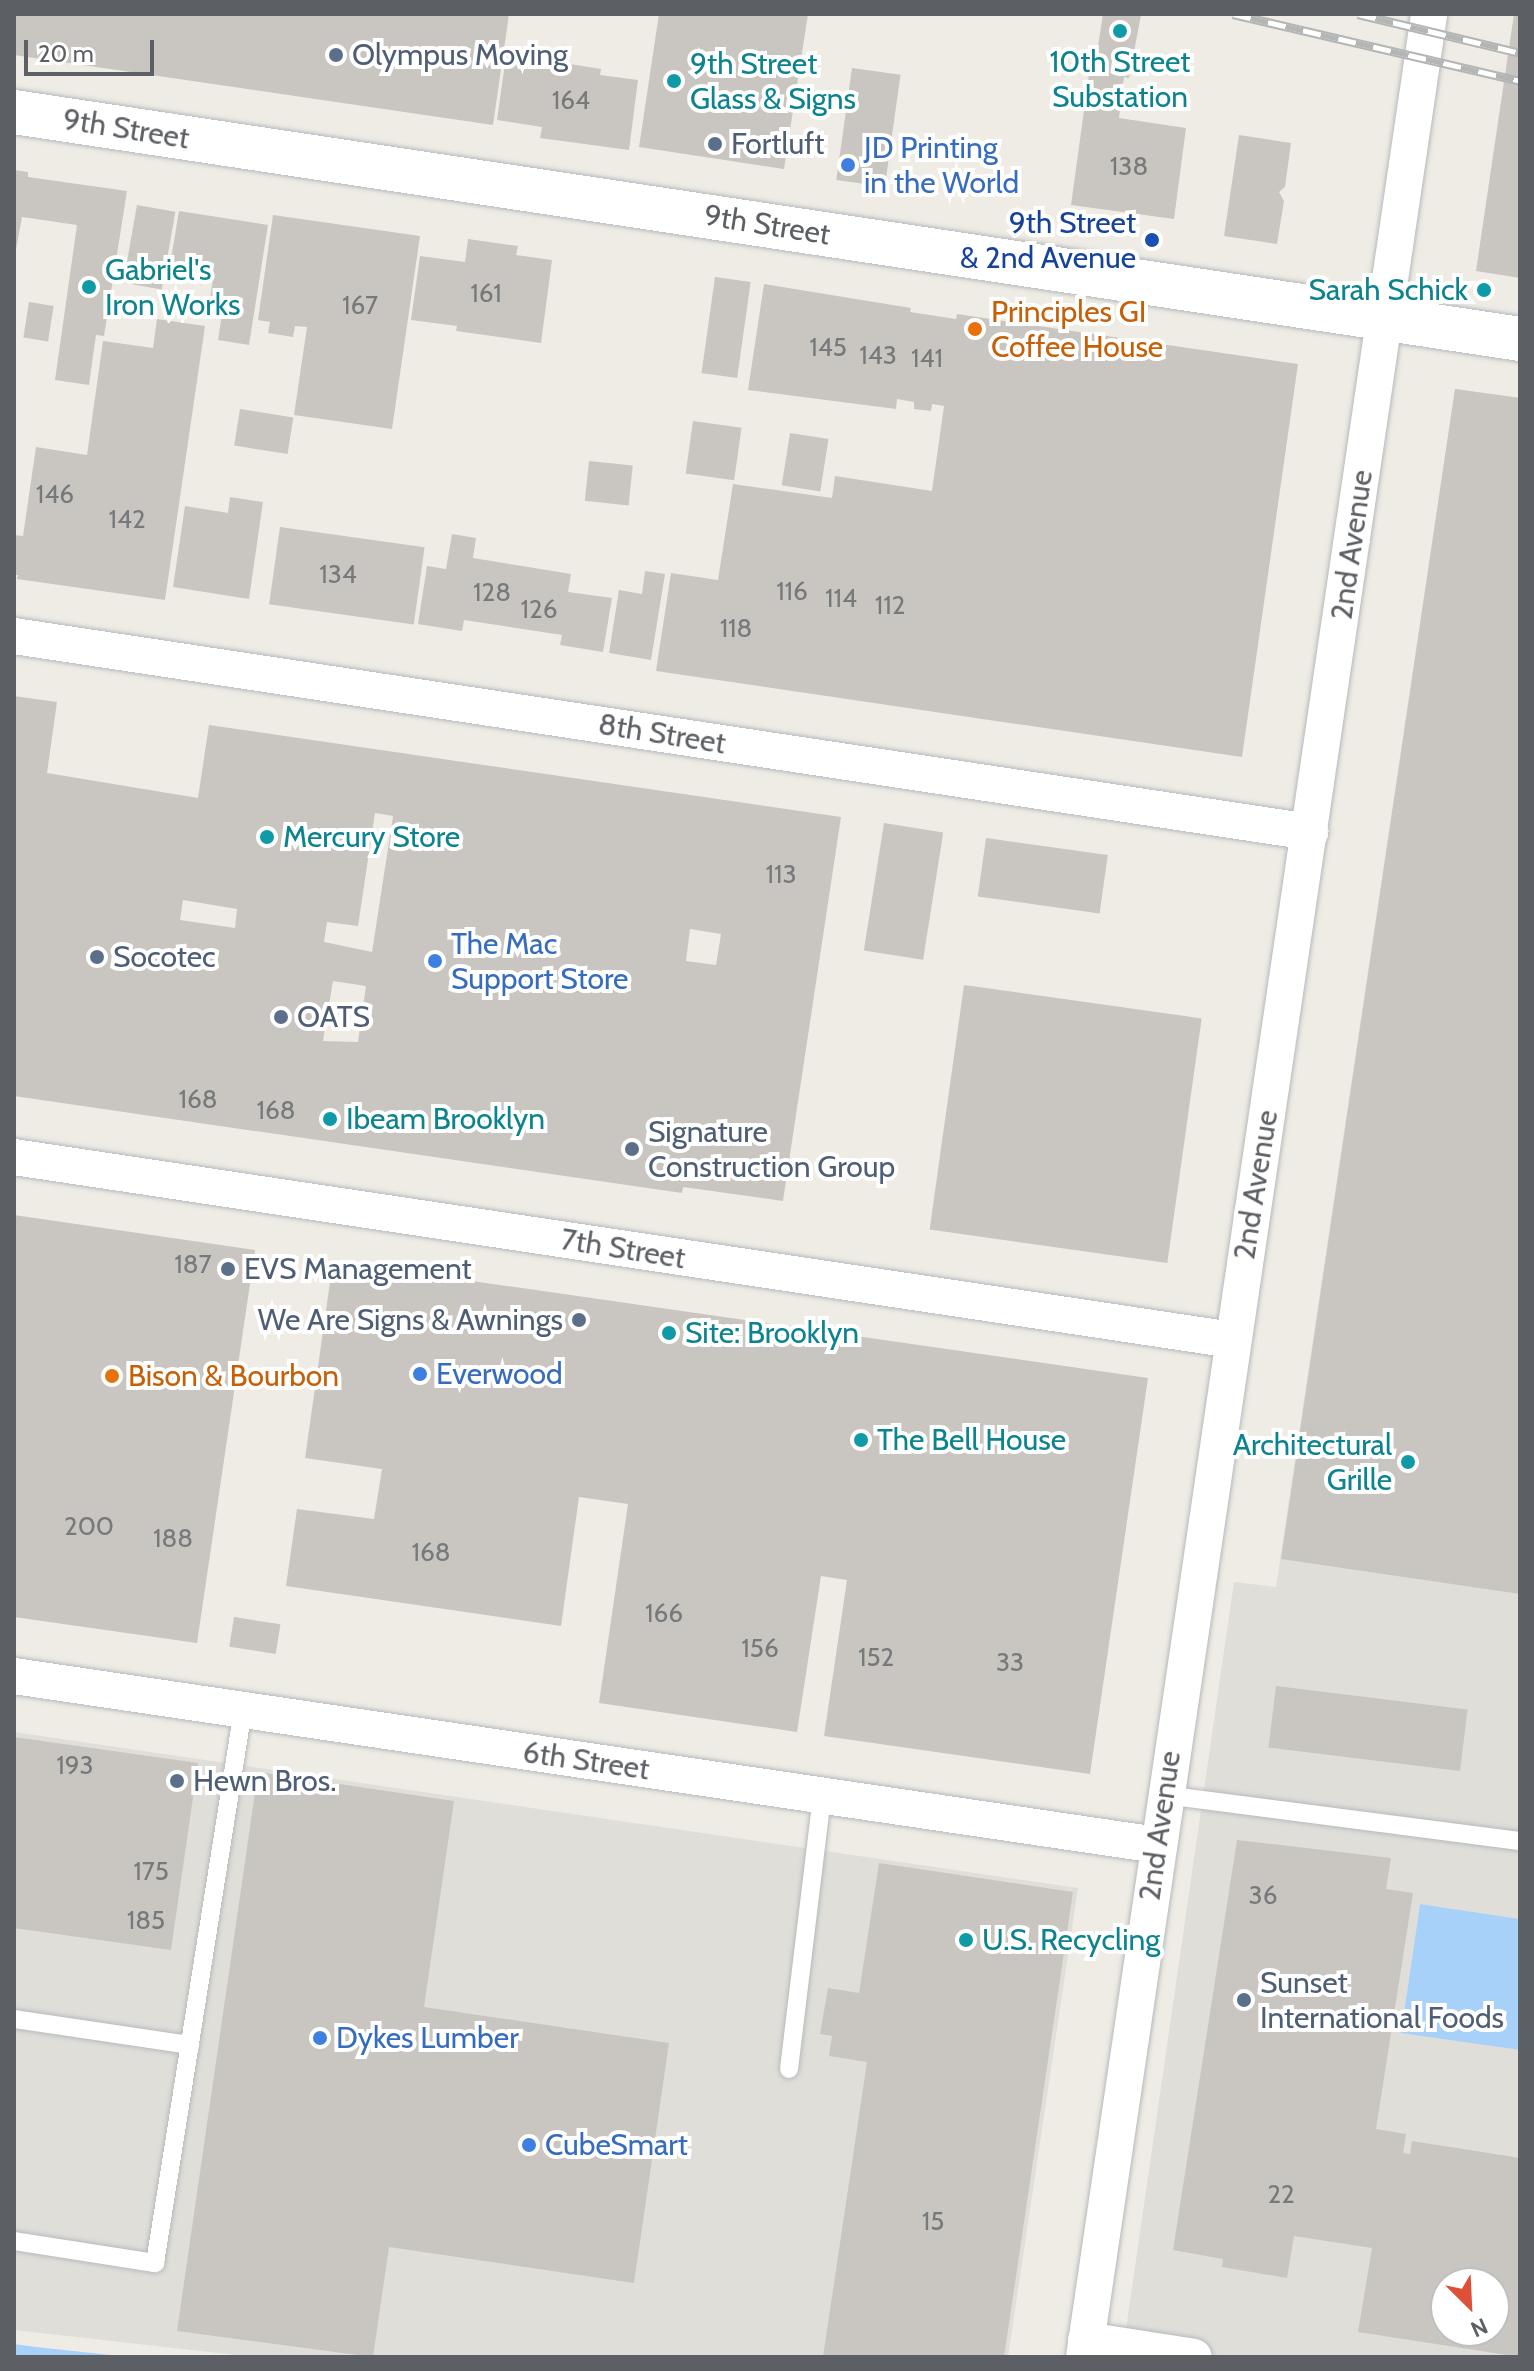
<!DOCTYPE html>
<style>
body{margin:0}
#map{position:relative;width:1534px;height:2371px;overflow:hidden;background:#eeece4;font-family:Cabin,sans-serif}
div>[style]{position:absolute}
.industrial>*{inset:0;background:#dfded8}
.water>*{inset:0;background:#a8d1fa}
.building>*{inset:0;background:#c9c6c1;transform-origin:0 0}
.roads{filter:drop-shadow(0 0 2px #b6b9bd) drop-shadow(0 0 2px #b6b9bd)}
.lane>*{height:18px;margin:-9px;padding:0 9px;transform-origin:9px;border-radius:9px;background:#fff}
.street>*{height:36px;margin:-18px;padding:0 18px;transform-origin:18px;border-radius:18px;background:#fff}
.secondary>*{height:44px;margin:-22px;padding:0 22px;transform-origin:22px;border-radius:22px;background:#fff}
.rail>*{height:9px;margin-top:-4.5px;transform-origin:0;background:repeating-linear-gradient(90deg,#fff 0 18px,#b4b5b5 0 36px);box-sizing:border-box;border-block:2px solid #b4b5b5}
.dots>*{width:22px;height:22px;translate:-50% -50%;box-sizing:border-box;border:4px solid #fff;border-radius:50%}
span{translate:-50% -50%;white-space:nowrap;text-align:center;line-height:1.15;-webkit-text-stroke:8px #fff;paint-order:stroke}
.number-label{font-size:26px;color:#77797b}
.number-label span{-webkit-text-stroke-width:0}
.service-label{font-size:30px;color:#4e5e75}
.left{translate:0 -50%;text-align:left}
.right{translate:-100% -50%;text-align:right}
.culture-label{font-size:30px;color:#0d838f}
.street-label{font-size:30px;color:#5c5f64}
.shop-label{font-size:30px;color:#366cbe}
.transit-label{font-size:30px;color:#164399}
.food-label{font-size:30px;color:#c56008}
.frame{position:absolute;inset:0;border:16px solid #5c5f64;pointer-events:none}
.north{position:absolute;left:1430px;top:2267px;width:80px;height:80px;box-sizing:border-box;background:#fff;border:2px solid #bebfc1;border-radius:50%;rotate:156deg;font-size:22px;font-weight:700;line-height:32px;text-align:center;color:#5c5f64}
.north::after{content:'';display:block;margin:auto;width:28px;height:36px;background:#de5039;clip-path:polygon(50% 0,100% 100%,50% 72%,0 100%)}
.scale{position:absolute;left:24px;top:40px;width:130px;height:36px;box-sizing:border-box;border:4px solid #5c5f64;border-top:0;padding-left:10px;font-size:24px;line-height:28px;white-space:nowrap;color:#5c5f64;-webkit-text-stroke:6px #fff;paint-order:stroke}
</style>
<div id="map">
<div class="industrial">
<i style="clip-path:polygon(evenodd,1455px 389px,1520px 398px,1520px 1919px,1420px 1904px,1401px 2032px,1520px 2050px,1520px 2357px,1122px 2357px,1234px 1582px,1276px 1587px,1455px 389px,1446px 2283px,1494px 2283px,1494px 2331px,1446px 2331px,1446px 2283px)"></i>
<i style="clip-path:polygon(14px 1732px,1078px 1888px,1008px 2357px,254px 2357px,14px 2330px)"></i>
</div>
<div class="water">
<i style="clip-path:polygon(1420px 1904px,1520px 1919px,1520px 2050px,1401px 2033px)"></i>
<i style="clip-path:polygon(14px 2344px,36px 2347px,129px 2357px,14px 2357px)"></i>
</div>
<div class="building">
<i style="clip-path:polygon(14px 14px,76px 15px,509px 14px,493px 125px,14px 55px)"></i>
<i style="clip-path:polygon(659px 14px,808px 14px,784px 169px,639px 147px)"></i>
<i style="clip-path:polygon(1103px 14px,1141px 15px,1129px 78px,1124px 77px,1119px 118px,1186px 128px,1174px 219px,1071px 205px,1093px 45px,1098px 46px)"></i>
<i style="clip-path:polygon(1514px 14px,1520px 14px,1520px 278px,1476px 271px)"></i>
<i style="clip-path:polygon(507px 49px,552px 55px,551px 61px,601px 69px,600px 75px,638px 80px,629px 150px,540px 138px,542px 127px,497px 120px)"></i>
<i style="left:852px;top:68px;width:49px;height:113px;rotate:8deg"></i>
<i style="clip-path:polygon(1239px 135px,1291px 143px,1285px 187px,1279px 192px,1284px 201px,1277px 244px,1224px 236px)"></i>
<i style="clip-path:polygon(14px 170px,28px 172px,28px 177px,127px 191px,104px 336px,96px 335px,89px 385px,55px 380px,77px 225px,22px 217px,14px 260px)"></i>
<i style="left:137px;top:205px;width:39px;height:79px;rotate:10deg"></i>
<i style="clip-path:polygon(179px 211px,268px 225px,249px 345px,218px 340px,224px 301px,210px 299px,214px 272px,170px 265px)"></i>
<i style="clip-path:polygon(273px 215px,420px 236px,392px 429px,294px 415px,307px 327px,295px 326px,293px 337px,268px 333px,270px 322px,258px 320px)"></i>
<i style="clip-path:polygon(468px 239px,518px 246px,516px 255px,552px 260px,541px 343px,456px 331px,457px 326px,411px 320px,420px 256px,465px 262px)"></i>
<i style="left:715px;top:277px;width:36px;height:97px;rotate:8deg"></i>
<i style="clip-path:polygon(764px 284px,911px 308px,910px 312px,956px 319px,957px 314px,1298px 364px,1242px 757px,656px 671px,671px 573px,718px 580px,733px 484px,832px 498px,835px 476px,932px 491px,944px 406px,932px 404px,931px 411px,914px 409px,914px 402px,897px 399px,896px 409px,748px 390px)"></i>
<i style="left:29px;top:302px;width:25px;height:36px;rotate:9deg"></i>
<i style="clip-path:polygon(157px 319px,205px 326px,165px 600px,17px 579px,18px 575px,14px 575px,14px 535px,23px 536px,36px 447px,87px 455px,103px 341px,153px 348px)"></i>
<i style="clip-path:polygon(1455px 389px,1520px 398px,1520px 1594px,1281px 1559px)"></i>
<i style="left:240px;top:409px;width:54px;height:37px;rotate:9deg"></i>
<i style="left:693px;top:421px;width:49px;height:53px;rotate:8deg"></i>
<i style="left:790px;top:433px;width:39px;height:53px;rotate:9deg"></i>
<i style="left:589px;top:461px;width:44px;height:40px;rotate:6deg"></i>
<i style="clip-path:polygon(230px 497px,263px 502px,249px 599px,173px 587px,185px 506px,228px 513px)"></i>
<i style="left:280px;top:527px;width:146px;height:78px;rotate:8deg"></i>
<i style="clip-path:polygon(452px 534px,476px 538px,473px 558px,571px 574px,568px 592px,612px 598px,603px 652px,560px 645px,562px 635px,464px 620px,462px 631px,418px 624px,427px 566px,446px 569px)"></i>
<i style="clip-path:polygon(645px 571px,665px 574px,651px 660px,609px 653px,619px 590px,642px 594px)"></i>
<i style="clip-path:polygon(evenodd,14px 696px,57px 702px,47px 773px,198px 798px,209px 725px,841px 817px,783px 1201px,683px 1187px,682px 1193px,14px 1096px,14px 696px,375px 813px,393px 816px,372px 952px,324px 942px,327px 922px,358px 926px,375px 813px,14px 696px,183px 900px,237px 909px,235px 928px,180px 920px,183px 900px,14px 696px,690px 929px,721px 934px,716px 965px,686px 961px,690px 929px,14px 696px,333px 981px,366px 986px,358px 1042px,323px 1041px,333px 981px)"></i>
<i style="left:884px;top:823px;width:60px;height:129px;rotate:9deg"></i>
<i style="left:986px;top:838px;width:123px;height:59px;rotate:8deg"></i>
<i style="left:964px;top:985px;width:240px;height:247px;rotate:8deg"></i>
<i style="clip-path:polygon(14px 1215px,255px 1250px,197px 1643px,14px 1617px)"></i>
<i style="clip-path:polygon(333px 1261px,1148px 1378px,1090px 1774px,824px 1736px,847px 1580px,821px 1576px,797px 1732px,599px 1703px,628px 1504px,579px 1497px,561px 1626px,286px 1586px,297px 1509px,374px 1519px,382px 1469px,305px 1458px)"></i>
<i style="left:234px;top:1617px;width:47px;height:30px;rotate:9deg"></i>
<i style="left:1276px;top:1686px;width:193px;height:62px;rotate:7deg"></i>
<i style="clip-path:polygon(14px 1737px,198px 1763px,171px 1950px,14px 1928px)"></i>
<i style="clip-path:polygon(258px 1772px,454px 1801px,424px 2007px,669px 2043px,634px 2283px,389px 2247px,373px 2357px,177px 2331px)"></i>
<i style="clip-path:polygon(evenodd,1237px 1840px,1391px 1858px,1386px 1889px,1413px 1893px,1376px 2129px,1406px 2134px,1403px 2153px,1410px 2154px,1412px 2141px,1520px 2158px,1520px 2357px,1358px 2332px,1372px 2248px,1294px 2236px,1287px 2278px,1222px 2267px,1223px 2259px,1173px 2250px,1237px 1840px,1446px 2283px,1494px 2283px,1494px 2331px,1446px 2331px,1446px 2283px)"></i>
<i style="clip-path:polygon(879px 1863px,1073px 1892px,1004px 2357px,823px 2357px,867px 2062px,829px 2056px,832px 2036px,820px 2034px,828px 1988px,859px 1993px)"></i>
</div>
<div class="roads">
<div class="lane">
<i style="left:1165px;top:1795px;width:358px;rotate:7.4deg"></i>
<i style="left:14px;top:2019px;width:178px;rotate:8.4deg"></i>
<i style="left:789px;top:2069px;width:275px;rotate:-83.1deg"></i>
<i style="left:14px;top:2241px;width:143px;rotate:8.9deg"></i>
<i style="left:155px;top:2263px;width:560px;rotate:-80.96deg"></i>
</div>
<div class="street">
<i style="left:14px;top:636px;width:1311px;rotate:8.6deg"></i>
<i style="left:14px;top:1157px;width:1232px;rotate:8.54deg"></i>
<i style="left:14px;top:1676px;width:1155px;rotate:8.41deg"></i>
<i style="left:1086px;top:2340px;width:109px;rotate:8.9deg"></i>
<i style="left:1084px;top:2357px;width:2368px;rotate:-81.62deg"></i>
</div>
<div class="secondary">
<i style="left:14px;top:112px;width:1523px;rotate:8.57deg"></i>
</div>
</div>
<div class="rail">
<i style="left:1233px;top:14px;width:295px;rotate:13.1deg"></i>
<i style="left:1358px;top:14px;width:167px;rotate:13.5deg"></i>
</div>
<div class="dots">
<i style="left:1120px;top:31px;background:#0f9aa8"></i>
<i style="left:336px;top:55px;background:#5c6f8a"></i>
<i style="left:674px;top:81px;background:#0f9aa8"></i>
<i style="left:715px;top:144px;background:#5c6f8a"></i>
<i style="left:848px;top:165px;background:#3f7fe0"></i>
<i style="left:1152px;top:240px;background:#1a4fb4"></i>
<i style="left:89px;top:287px;background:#0f9aa8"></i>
<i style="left:1484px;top:290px;background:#0f9aa8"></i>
<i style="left:975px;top:329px;background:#e8710a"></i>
<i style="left:267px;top:837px;background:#0f9aa8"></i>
<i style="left:97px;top:957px;background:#5c6f8a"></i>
<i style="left:435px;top:961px;background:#3f7fe0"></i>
<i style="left:281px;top:1017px;background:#5c6f8a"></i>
<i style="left:330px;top:1119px;background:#0f9aa8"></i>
<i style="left:632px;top:1149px;background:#5c6f8a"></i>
<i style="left:228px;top:1269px;background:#5c6f8a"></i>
<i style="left:579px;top:1320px;background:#5c6f8a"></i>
<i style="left:669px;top:1333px;background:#0f9aa8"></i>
<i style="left:420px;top:1374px;background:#3f7fe0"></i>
<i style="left:112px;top:1376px;background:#e8710a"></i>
<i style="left:861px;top:1440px;background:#0f9aa8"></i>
<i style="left:1408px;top:1462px;background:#0f9aa8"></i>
<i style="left:177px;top:1781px;background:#5c6f8a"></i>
<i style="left:966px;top:1940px;background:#0f9aa8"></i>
<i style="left:1244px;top:2000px;background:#5c6f8a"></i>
<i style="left:320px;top:2038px;background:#3f7fe0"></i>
<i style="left:529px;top:2145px;background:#3f7fe0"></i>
</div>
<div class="number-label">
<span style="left:571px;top:101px">164</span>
<span style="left:1129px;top:167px">138</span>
<span style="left:486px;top:294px">161</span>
<span style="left:360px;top:306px">167</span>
<span style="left:828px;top:348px">145</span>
<span style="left:878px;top:356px">143</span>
<span style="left:927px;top:359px">141</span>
<span style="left:55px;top:495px">146</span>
<span style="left:127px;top:520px">142</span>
<span style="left:338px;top:575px">134</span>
<span style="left:792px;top:592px">116</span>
<span style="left:492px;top:593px">128</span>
<span style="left:841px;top:599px">114</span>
<span style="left:890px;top:606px">112</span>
<span style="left:539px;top:610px">126</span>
<span style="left:736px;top:629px">118</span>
<span style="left:781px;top:875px">113</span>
<span style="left:198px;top:1100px">168</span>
<span style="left:276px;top:1111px">168</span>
<span style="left:193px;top:1265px">187</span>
<span style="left:89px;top:1527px">200</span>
<span style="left:173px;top:1539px">188</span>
<span style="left:431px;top:1553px">168</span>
<span style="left:664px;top:1614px">166</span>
<span style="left:760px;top:1649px">156</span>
<span style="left:876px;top:1658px">152</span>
<span style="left:1010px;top:1663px">33</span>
<span style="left:75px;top:1766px">193</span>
<span style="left:151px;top:1872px">175</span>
<span style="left:1263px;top:1896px">36</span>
<span style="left:146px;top:1921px">185</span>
<span style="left:1281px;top:2195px">22</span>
<span style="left:933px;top:2222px">15</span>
</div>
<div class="service-label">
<span class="left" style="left:352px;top:55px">Olympus Moving</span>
<span class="left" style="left:731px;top:144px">Fortluft</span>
<span class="left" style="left:113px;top:957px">Socotec</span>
<span class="left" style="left:297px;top:1017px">OATS</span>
<span class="left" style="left:648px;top:1149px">Signature<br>Construction Group</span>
<span class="left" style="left:244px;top:1269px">EVS Management</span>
<span class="right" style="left:563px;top:1320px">We Are Signs &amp; Awnings</span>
<span class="left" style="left:193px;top:1781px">Hewn Bros.</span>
<span class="left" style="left:1260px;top:2000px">Sunset<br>International Foods</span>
</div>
<div class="culture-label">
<span style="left:1120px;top:79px">10th Street<br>Substation</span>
<span class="left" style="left:690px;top:81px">9th Street<br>Glass &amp; Signs</span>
<span class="left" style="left:105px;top:287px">Gabriel's<br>Iron Works</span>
<span class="right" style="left:1468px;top:290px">Sarah Schick</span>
<span class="left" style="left:283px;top:837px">Mercury Store</span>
<span class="left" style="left:346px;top:1119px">Ibeam Brooklyn</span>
<span class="left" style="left:685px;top:1333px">Site: Brooklyn</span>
<span class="left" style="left:877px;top:1440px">The Bell House</span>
<span class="right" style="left:1392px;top:1462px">Architectural<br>Grille</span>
<span class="left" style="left:982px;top:1940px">U.S. Recycling</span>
</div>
<div class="street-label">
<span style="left:126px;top:129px;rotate:9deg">9th Street</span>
<span style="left:767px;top:225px;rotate:9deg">9th Street</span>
<span style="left:1352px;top:545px;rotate:-82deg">2nd Avenue</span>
<span style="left:662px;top:734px;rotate:9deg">8th Street</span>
<span style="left:1256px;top:1185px;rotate:-81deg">2nd Avenue</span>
<span style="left:623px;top:1249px;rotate:9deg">7th Street</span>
<span style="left:586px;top:1761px;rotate:8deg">6th Street</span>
<span style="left:1160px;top:1826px;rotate:-82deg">2nd Avenue</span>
</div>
<div class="shop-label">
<span class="left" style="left:864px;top:165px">JD Printing<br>in the World</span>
<span class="left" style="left:451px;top:961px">The Mac<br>Support Store</span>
<span class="left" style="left:436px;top:1374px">Everwood</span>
<span class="left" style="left:336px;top:2038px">Dykes Lumber</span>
<span class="left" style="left:545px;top:2145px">CubeSmart</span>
</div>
<div class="transit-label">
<span class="right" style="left:1136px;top:240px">9th Street<br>&amp; 2nd Avenue</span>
</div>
<div class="food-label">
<span class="left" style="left:991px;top:329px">Principles GI<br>Coffee House</span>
<span class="left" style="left:128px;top:1376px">Bison &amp; Bourbon</span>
</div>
<div class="frame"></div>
<div class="north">N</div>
<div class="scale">20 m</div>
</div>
